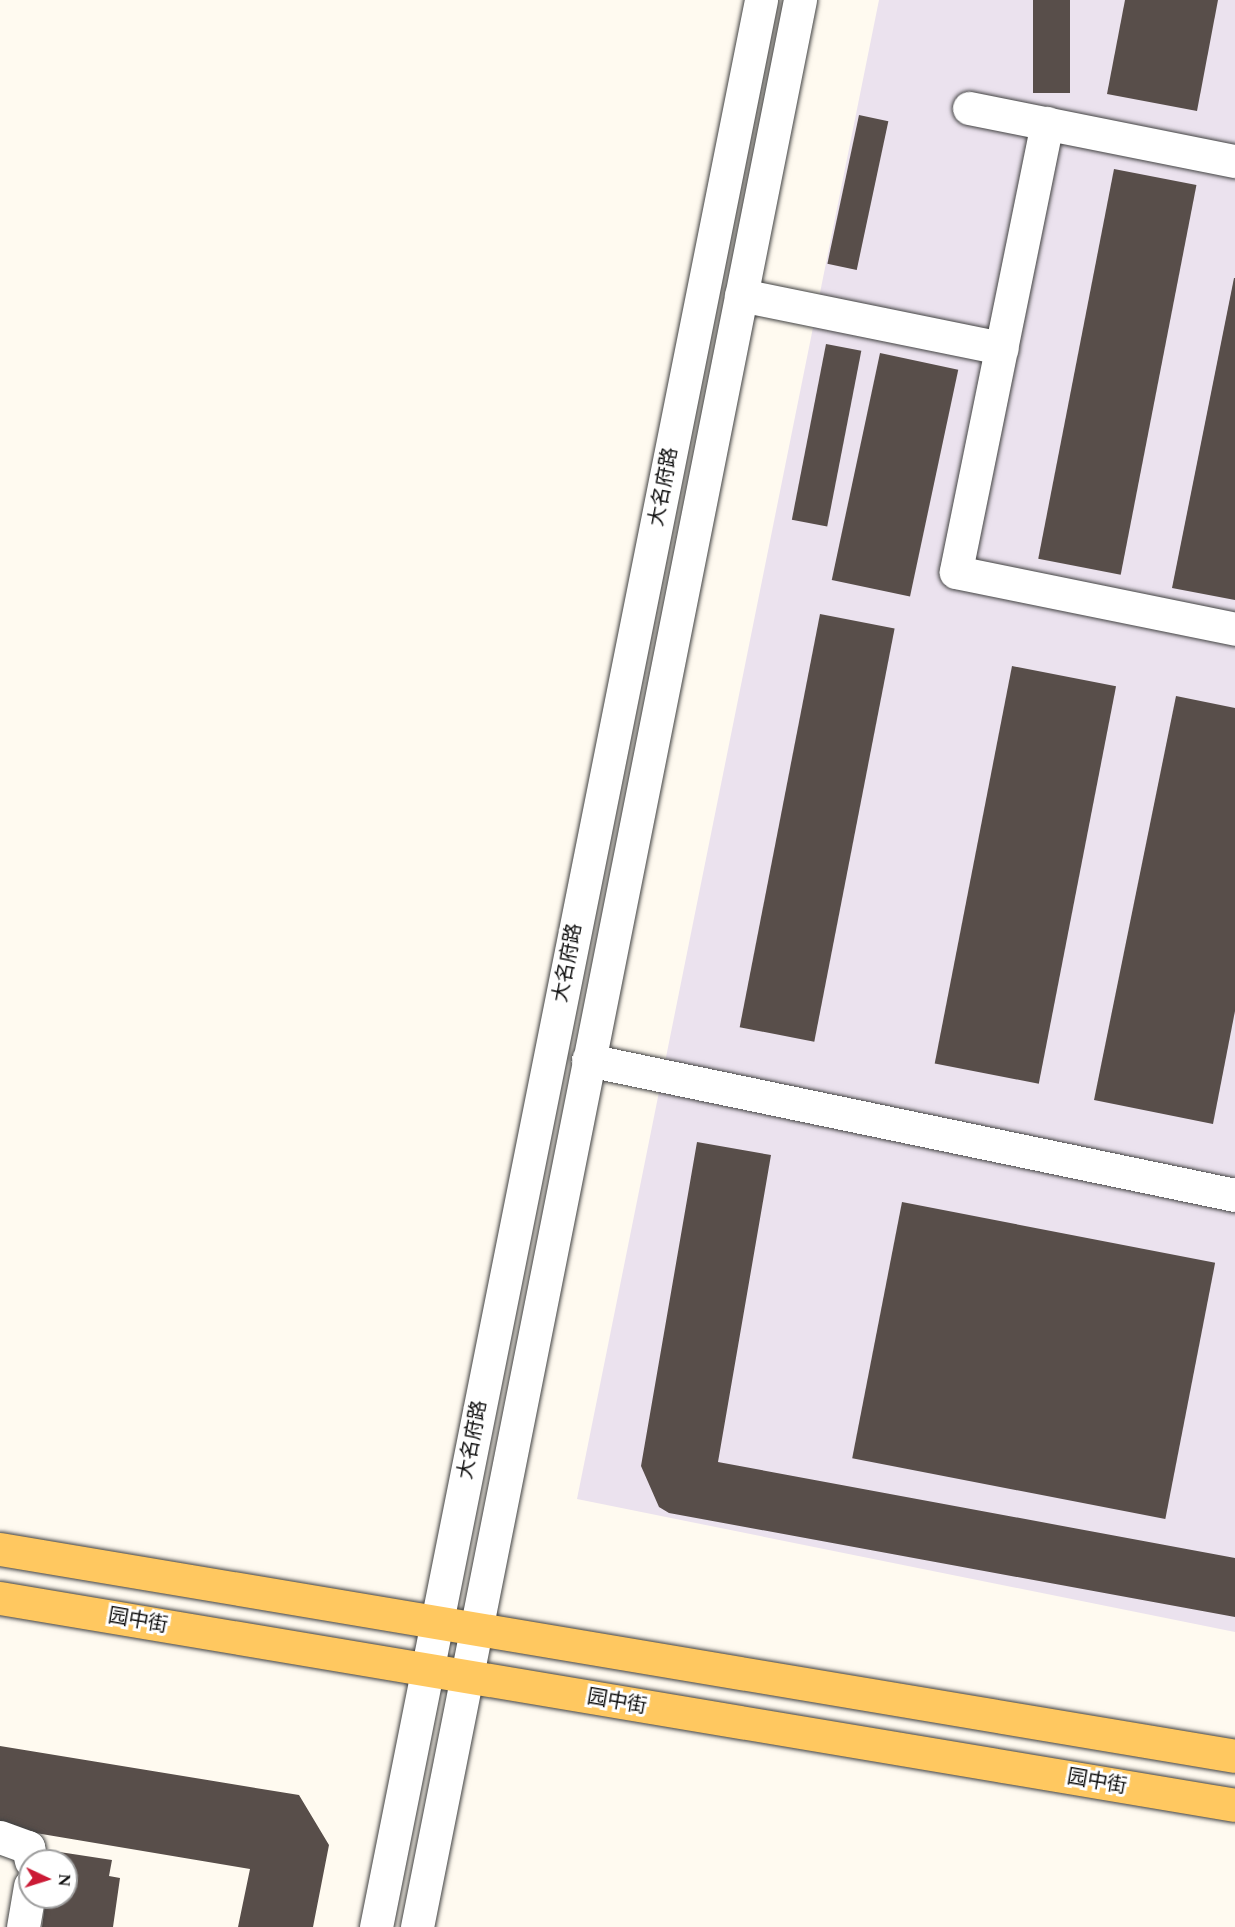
<!DOCTYPE html>
<meta charset="utf-8">
<style>
body{margin:0}
#map{position:relative;width:1235px;height:1927px;overflow:hidden;background:#fffaf0;font-family:Spectral,"Noto Sans SC",serif}
div>[style]{position:absolute}
.industrial>*{inset:0;background:#ebe2ee}
.building>*{inset:0;background:#584e4a;transform-origin:0 0}
.roads{filter:drop-shadow(0 0 2px #424242) drop-shadow(0 0 2px #424242)}
.minor>*{height:33px;margin:-16.5px;padding:0 16.5px;transform-origin:16.5px;border-radius:16.5px;background:#fff}
.major>*{height:33px;margin:-16.5px;padding:0 16.5px;transform-origin:16.5px;border-radius:16.5px;background:#ffc860}
span{translate:-50% -50%;white-space:nowrap;text-align:center;line-height:1.15;-webkit-text-stroke:6px #fff;paint-order:stroke}
.street-label{font-size:20px;color:#0f0f0f}
.north{position:absolute;left:18px;top:1849px;width:60px;height:60px;box-sizing:border-box;background:#fff;border:2px solid #9f9f9f;border-radius:50%;rotate:94deg;font-size:16px;font-weight:700;line-height:24px;text-align:center;color:#0f0f0f}
.north::after{content:'';display:block;margin:auto;width:21px;height:27px;background:#cb1a35;clip-path:polygon(50% 0,100% 100%,50% 72%,0 100%)}
</style>
<div id="map">
<div class="industrial">
<i style="clip-path:polygon(879px 0,1235px 0,1235px 1632px,577px 1499px)"></i>
</div>
<div class="building">
<i style="left:1033px;top:0;width:37px;height:93px"></i>
<i style="clip-path:polygon(1125px 0,1218px 0,1197px 111px,1107px 94px)"></i>
<i style="left:859px;top:115px;width:30px;height:152px;rotate:12deg"></i>
<i style="left:1114px;top:169px;width:84px;height:397px;rotate:11deg"></i>
<i style="clip-path:polygon(1234px 278px,1235px 278px,1235px 600px,1172px 588px)"></i>
<i style="left:826px;top:344px;width:36px;height:179px;rotate:11deg"></i>
<i style="left:880px;top:353px;width:80px;height:232px;rotate:12deg"></i>
<i style="left:820px;top:614px;width:76px;height:421px;rotate:11deg"></i>
<i style="left:1012px;top:666px;width:106px;height:405px;rotate:11deg"></i>
<i style="clip-path:polygon(1176px 696px,1235px 708px,1235px 1011px,1213px 1124px,1094px 1100px)"></i>
<i style="clip-path:polygon(697px 1142px,771px 1155px,718px 1462px,1235px 1558px,1235px 1617px,669px 1513px,659px 1507px,641px 1466px)"></i>
<i style="left:902px;top:1202px;width:319px;height:261px;rotate:11deg"></i>
<i style="clip-path:polygon(0 1746px,299px 1795px,329px 1845px,313px 1927px,238px 1927px,250px 1869px,0 1827px)"></i>
<i style="clip-path:polygon(53px 1851px,112px 1860px,109px 1876px,120px 1878px,113px 1927px,42px 1927px,46px 1897px,66px 1897px,66px 1861px,52px 1861px)"></i>
</div>
<div class="roads">
<div class="minor">
<i style="left:969px;top:108px;width:271px;rotate:11.3deg"></i>
<i style="left:1047px;top:123px;width:458px;rotate:101.5deg"></i>
<i style="left:956px;top:572px;width:285px;rotate:11.5deg"></i>
<i style="left:741px;top:295px;width:266px;rotate:11.5deg"></i>
<i style="left:588px;top:1060px;width:661px;rotate:11.79deg"></i>
<i style="left:0;top:1837px;width:30px;rotate:20deg"></i>
<i style="left:28px;top:1847px;width:14px;rotate:78deg"></i>
<i style="left:23px;top:1927px;width:42px;rotate:-80.3deg"></i>
<i style="left:376px;top:1927px;width:1965px;rotate:-78.7deg"></i>
<i style="left:417px;top:1927px;width:1965px;rotate:-78.76deg"></i>
</div>
<div class="major">
<i style="left:0;top:1549px;width:1252px;rotate:9.51deg"></i>
<i style="left:0;top:1598px;width:1252px;rotate:9.51deg"></i>
</div>
</div>
<div class="street-label">
<span style="left:664px;top:487px;rotate:-79deg">大名府路</span>
<span style="left:568px;top:963px;rotate:-79deg">大名府路</span>
<span style="left:473px;top:1440px;rotate:-79deg">大名府路</span>
<span style="left:138px;top:1621px;rotate:10deg">园中街</span>
<span style="left:617px;top:1702px;rotate:10deg">园中街</span>
<span style="left:1097px;top:1782px;rotate:10deg">园中街</span>
</div>
<div class="north">N</div>
</div>
